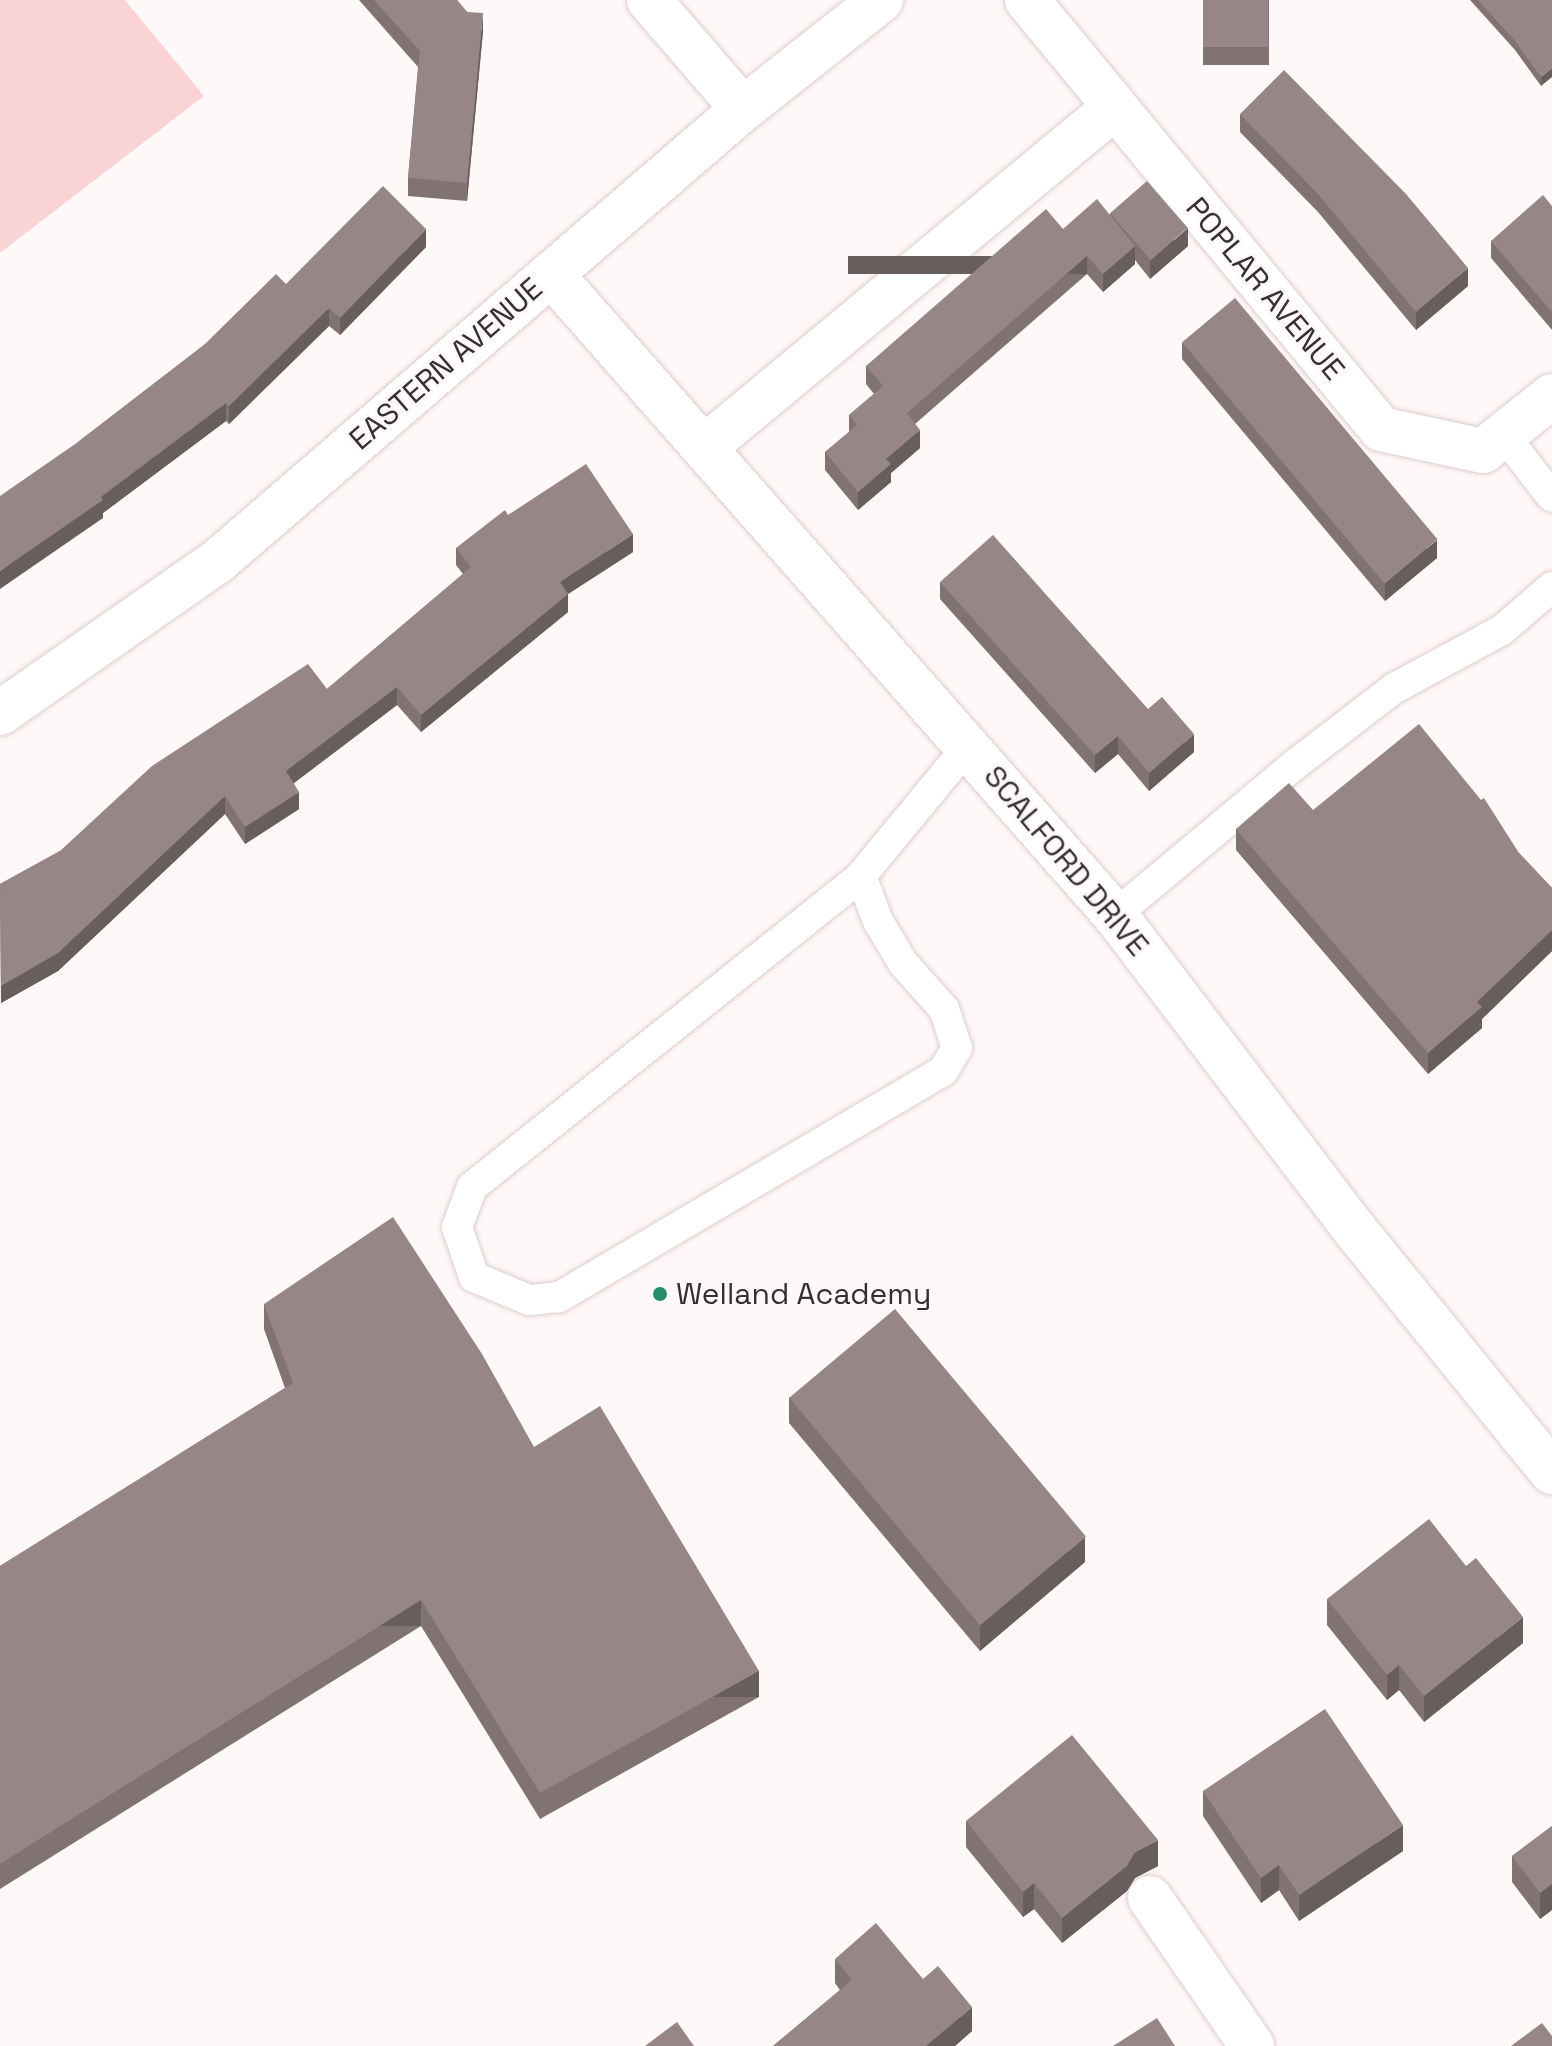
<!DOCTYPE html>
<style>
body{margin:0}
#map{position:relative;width:1552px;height:2046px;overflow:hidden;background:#fff8f8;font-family:"Space Grotesk",sans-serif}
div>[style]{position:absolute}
.green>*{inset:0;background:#fad3d5}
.roads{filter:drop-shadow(0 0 2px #decdce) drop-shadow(0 0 2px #decdce)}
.service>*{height:30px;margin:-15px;padding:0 15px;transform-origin:15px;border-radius:15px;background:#fff}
.minor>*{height:44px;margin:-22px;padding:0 22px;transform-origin:22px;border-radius:22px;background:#fff}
.tertiary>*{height:44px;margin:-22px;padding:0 22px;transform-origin:22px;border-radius:22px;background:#fff}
.wall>*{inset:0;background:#817373;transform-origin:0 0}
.shaded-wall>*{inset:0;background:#695e5e;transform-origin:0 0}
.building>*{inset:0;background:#968686;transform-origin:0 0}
.dots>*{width:22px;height:22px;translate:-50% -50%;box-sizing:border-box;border:4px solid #fff8f8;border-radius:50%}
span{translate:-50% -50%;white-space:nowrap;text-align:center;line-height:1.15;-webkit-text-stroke:6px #fff8f8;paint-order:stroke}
.street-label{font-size:30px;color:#362f30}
.poi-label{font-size:30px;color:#362f30}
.left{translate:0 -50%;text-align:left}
</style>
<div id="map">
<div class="green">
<i style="clip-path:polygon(0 0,125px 0,204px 96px,0 253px)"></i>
</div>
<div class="roads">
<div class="service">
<i style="left:1504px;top:435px;width:78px;rotate:52.3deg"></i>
<i style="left:861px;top:876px;width:48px;rotate:69.3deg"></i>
<i style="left:878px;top:921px;width:49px;rotate:59.2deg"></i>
<i style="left:903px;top:963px;width:62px;rotate:48.3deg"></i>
<i style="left:944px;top:1009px;width:41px;rotate:71.6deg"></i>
<i style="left:957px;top:1048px;width:27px;rotate:121deg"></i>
<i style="left:943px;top:1071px;width:446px;rotate:149.5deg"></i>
<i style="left:559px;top:1297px;width:30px;rotate:174deg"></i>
<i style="left:529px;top:1300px;width:60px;rotate:-157.3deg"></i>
<i style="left:474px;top:1277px;width:53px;rotate:-108.8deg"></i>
<i style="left:457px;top:1227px;width:43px;rotate:-69.4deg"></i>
<i style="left:472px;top:1187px;width:498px;rotate:-38.6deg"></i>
<i style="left:861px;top:876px;width:168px;rotate:-50.5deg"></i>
<i style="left:1115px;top:915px;width:237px;rotate:-39.9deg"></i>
<i style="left:1297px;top:763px;width:121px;rotate:-37.6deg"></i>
<i style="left:1393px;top:689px;width:124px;rotate:-28.4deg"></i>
<i style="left:1502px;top:630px;width:66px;rotate:-40.7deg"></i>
</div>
<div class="minor">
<i style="left:1027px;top:0;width:556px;rotate:50.47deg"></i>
<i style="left:1381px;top:429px;width:104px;rotate:12.2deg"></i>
<i style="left:1483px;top:451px;width:88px;rotate:-38.6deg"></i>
<i style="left:706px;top:446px;width:531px;rotate:-39.65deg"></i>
<i style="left:1150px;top:1898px;width:180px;rotate:55.4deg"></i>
</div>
<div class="tertiary">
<i style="left:649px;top:0;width:144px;rotate:49.2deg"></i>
<i style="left:551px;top:274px;width:854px;rotate:48.66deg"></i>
<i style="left:1115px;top:915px;width:396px;rotate:52.7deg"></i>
<i style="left:1355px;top:1230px;width:312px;rotate:50.9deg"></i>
<i style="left:0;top:713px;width:266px;rotate:-34.9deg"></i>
<i style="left:218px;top:561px;width:693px;rotate:-40.73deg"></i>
<i style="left:743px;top:109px;width:176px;rotate:-38.3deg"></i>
</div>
</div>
<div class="wall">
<i style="clip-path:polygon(359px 0,457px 0,483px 31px,467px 201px,408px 196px,408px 178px,418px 67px)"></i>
<i style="left:1203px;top:0;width:66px;height:65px"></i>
<i style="clip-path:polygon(1470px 0,1552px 0,1541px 86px,1515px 50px)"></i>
<i style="clip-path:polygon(1240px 114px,1468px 286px,1416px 330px,1318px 212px,1240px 132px)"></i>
<i style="clip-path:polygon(1552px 206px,1552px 330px,1491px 258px,1491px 241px)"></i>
<i style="clip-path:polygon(1110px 213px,1188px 246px,1150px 279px,1135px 260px,1135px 264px,1103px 292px,1087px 274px,915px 424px,920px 448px,891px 473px,891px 482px,858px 510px,825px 470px,825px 452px,849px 432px,849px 415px,874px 394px,866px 384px,866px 366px,1063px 229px,1110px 215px)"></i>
<i style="clip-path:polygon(426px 247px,340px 335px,329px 326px,229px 424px,226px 421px,103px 513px,103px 518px,78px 442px,204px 345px,286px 284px)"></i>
<i style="clip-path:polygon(1182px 342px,1437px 558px,1385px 601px,1182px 359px)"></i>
<i style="clip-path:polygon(456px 548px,633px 552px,568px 594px,568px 612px,421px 732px,397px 705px,294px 783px,299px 809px,245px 844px,225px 814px,58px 971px,1px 1003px,0 884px,60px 851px,327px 689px,463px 574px,456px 565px)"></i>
<i style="clip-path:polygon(940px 582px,1148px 709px,1194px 752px,1149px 791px,1118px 754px,1095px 773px,940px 599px)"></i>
<i style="clip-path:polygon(1313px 810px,1519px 853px,1552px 888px,1552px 951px,1482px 1019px,1482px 1028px,1428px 1074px,1236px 850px,1236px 829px)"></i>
<i style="clip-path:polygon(264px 1304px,534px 1447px,759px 1697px,540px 1819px,421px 1626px,0 1889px,0 1566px,285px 1388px,264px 1329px)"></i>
<i style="clip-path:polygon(789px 1397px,1085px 1562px,980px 1651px,789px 1423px)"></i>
<i style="clip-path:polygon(1327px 1599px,1523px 1643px,1424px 1722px,1399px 1690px,1387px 1700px,1327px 1625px)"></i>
<i style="clip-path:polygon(1203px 1791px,1403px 1851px,1299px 1921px,1279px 1890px,1261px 1903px,1203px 1816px)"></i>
<i style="clip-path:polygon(966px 1821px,1158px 1866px,1135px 1878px,1127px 1891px,1062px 1943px,1034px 1909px,1023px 1917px,966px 1847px)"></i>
<i style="clip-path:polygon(1552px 1826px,1552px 1910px,1540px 1919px,1512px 1882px,1512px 1856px)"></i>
<i style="clip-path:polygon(835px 1959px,923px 1979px,972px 2031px,955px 2046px,773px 2046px,840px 1990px,835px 1983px)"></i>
</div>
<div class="shaded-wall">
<i style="clip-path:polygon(483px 13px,483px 31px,467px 201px,467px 183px)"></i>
<i style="clip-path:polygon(1552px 68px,1552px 77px,1541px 86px,1541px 77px)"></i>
<i style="clip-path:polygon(1188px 228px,1188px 246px,1150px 279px,1150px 261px)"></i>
<i style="clip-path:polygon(426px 229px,426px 247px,340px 335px,340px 318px)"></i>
<i style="clip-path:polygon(1135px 246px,1135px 264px,1103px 292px,1103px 274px)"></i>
<i style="left:1087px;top:256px;width:18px;height:239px;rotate:90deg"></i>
<i style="clip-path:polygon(1468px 268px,1468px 286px,1416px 330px,1416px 312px)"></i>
<i style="clip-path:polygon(329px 308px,329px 326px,229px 424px,229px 406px)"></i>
<i style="clip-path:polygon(226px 403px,226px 421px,103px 513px,103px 518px,0 589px,0 571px)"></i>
<i style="clip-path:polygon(920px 430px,920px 448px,891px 473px,891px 482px,858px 510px,858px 492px,886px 459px)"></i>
<i style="clip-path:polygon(633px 534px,633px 552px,568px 594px,568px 612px,421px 732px,421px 715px,560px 582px)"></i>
<i style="clip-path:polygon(1437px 540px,1437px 558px,1385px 601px,1385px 583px)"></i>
<i style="clip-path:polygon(397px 687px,397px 705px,286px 789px,286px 771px)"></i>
<i style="clip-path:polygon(1194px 734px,1194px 752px,1149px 791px,1149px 773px)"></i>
<i style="clip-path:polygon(1118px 736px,1118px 754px,1095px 773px,1095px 755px)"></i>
<i style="clip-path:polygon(299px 792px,299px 809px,245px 844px,245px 827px)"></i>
<i style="clip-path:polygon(225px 796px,225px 814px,58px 971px,1px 1003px,1px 986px)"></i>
<i style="clip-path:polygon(1552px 930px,1552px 951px,1482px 1019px,1482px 1028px,1428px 1074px,1428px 1053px,1477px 1002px)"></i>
<i style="clip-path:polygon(1085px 1537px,1085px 1562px,980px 1651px,980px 1625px)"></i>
<i style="left:421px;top:1600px;width:26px;height:497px;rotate:90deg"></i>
<i style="clip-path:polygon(1523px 1617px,1523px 1643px,1424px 1722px,1424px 1696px)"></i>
<i style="clip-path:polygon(1399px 1665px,1399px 1690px,1387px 1700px,1387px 1675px)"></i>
<i style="left:759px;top:1671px;width:26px;height:251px;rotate:90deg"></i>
<i style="clip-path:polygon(1403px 1825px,1403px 1851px,1299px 1921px,1299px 1895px)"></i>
<i style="clip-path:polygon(1158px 1840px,1158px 1866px,1135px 1878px,1127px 1891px,1062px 1943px,1062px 1918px,1135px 1852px)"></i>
<i style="clip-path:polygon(1279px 1865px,1279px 1890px,1261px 1903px,1261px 1878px)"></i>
<i style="clip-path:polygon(1034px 1883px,1034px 1909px,1023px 1917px,1023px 1892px)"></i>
<i style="clip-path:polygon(1552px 1884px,1552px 1910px,1540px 1919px,1540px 1893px)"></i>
<i style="clip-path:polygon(972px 2007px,972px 2031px,955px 2046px,926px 2046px)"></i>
</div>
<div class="building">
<i style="clip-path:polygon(374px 0,457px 0,467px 12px,483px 13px,467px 183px,408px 178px,420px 51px)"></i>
<i style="left:1203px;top:0;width:65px;height:47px"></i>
<i style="clip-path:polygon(1478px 0,1552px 0,1552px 68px,1541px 77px,1515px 41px)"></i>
<i style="clip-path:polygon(1284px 70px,1406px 194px,1468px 268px,1416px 312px,1318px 194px,1240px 114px)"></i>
<i style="left:1147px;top:181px;width:62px;height:49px;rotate:49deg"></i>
<i style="clip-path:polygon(383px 186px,426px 229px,340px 318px,329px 308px,229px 406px,226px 403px,101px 497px,103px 500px,0 571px,0 496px,78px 442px,204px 345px,276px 274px,286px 284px)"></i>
<i style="clip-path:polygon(1543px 195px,1552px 206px,1552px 312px,1491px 241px)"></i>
<i style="clip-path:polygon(1097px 199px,1135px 246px,1103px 274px,1087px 256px,907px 413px,902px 407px,920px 430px,886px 459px,891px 464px,858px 492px,825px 452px,857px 425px,849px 415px,883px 386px,866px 366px,1046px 209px,1063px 229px)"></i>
<i style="left:1235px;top:298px;width:315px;height:69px;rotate:50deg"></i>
<i style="clip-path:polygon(586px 464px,633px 534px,560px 582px,568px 594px,421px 715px,397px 687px,286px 771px,299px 792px,245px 827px,225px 796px,58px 953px,1px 986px,0 884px,60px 851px,152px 766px,308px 664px,327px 689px,471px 567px,456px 548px,505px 510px,508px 515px)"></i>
<i style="clip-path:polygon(993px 535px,1148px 709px,1162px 697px,1194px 734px,1149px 773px,1118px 736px,1095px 755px,940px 582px)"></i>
<i style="clip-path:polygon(1419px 724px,1481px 800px,1484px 798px,1519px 853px,1552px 888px,1552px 930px,1477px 1002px,1482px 1007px,1428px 1053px,1236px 829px,1289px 783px,1313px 810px)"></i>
<i style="clip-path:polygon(393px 1217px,482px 1354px,534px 1447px,600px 1406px,759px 1671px,540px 1793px,421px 1600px,0 1864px,0 1566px,293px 1383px,264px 1304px)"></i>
<i style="left:895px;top:1309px;width:297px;height:138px;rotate:50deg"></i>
<i style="clip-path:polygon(1429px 1519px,1466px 1566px,1476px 1558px,1523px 1617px,1424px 1696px,1399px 1665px,1387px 1675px,1327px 1599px)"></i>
<i style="clip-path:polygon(1325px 1709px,1403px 1825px,1299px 1895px,1279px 1865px,1261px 1878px,1203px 1791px)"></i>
<i style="clip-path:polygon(1072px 1735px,1158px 1840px,1135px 1852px,1127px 1866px,1062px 1918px,1034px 1883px,1023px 1892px,966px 1821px)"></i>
<i style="clip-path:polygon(1552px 1826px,1552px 1884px,1540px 1893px,1512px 1856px)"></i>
<i style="clip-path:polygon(876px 1923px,923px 1979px,938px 1966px,972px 2007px,926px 2046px,773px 2046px,852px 1980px,835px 1959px)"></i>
<i style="clip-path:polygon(1157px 2018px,1175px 2046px,1113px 2046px)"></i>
<i style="clip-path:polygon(677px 2022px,694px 2046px,645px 2046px)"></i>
<i style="clip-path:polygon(1542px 2023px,1552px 2036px,1552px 2046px,1511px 2046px)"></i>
</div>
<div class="dots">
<i style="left:660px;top:1294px;background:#278d69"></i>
</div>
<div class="street-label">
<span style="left:1265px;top:289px;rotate:50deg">POPLAR AVENUE</span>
<span style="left:446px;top:364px;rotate:-41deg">EASTERN AVENUE</span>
<span style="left:1066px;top:861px;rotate:50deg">SCALFORD DRIVE</span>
</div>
<div class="poi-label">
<span class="left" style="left:676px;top:1294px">Welland Academy</span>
</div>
</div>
